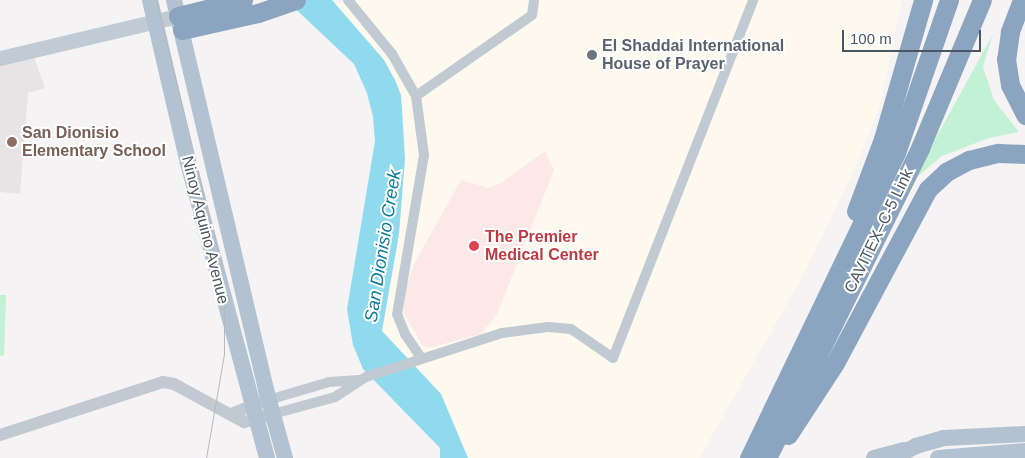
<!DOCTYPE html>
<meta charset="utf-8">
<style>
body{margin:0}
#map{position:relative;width:1025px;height:458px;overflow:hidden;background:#f5f3f3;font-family:Arial,sans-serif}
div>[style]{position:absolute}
.commercial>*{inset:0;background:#fdf9ef}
.education>*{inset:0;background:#e6e4e5}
.medical>*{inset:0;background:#fce8e6}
.green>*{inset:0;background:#c3f1d5}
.water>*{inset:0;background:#90daee}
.minor>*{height:10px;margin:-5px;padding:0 5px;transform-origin:5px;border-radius:5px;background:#c1cad2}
.tertiary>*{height:12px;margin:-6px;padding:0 6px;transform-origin:6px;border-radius:6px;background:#c1cad2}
.secondary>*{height:15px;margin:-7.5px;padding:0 7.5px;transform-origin:7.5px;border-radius:7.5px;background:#c1cbd6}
.primary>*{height:16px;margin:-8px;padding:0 8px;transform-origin:8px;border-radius:8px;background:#b3c2d1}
.motorway>*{height:19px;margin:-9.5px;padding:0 9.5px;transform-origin:9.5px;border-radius:9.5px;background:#8ba5c1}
.tram>*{height:1px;margin:-0.5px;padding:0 0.5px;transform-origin:0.5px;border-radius:0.5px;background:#b5b8bd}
.dots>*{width:14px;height:14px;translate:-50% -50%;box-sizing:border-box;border:2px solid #fff;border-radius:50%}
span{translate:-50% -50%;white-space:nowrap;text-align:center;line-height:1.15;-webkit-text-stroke:4px #fff;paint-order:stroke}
.worship-label{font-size:16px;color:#5b616d;font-weight:700}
.left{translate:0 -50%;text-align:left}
.education-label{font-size:16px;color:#785e54;font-weight:700}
.street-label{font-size:16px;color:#4a5661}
.health-label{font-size:16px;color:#be3a42;font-weight:700}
.water-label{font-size:18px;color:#0c7c9b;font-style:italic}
.scale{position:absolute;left:842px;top:30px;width:139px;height:22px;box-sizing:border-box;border:2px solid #4a5661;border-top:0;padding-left:6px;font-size:15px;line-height:18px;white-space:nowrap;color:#4a5661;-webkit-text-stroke:4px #fff;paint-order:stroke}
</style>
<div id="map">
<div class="commercial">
<i style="clip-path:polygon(348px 0,902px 0,880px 106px,853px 172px,800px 281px,699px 458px,468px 458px,441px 394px,382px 331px,399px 234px,405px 130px,401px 95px,395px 80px,384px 60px,335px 4px)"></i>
</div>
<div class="education">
<i style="clip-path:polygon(34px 57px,45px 88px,28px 93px,20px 194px,0 192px,0 65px)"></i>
</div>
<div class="medical">
<i style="clip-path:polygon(545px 151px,554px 170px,497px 314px,481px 334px,429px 348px,422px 345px,404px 313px,405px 288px,415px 262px,461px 180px,488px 188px,501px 183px)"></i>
</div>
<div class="green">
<i style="clip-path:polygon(993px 34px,983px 67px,994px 100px,1019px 132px,989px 138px,942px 156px,913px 180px)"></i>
<i style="clip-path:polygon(0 295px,6px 295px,4px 355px,0 356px)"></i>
</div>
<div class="water">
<i style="clip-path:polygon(286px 0,332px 0,384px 60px,395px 80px,401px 95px,405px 159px,399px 234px,382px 331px,441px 394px,468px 458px,440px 458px,440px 448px,363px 369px,353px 345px,347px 309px,375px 141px,373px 117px,367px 93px,354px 64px)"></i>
</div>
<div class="minor">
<i style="left:348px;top:0;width:70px;rotate:50.8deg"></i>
<i style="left:392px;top:54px;width:48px;rotate:60.3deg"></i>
<i style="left:416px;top:96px;width:60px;rotate:82.3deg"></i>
<i style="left:424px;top:155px;width:161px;rotate:99.6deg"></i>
<i style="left:397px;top:314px;width:22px;rotate:68deg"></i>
<i style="left:405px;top:334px;width:30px;rotate:56deg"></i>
<i style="left:416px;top:96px;width:141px;rotate:-34.9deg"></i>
<i style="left:532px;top:15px;width:15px;rotate:-82deg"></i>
<i style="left:268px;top:400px;width:64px;rotate:-16.4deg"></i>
<i style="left:329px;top:382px;width:30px;rotate:-4deg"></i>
<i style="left:273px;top:414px;width:64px;rotate:-15.3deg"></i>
<i style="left:335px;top:397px;width:37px;rotate:-33deg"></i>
<i style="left:366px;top:377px;width:143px;rotate:-17.9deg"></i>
<i style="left:502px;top:333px;width:46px;rotate:-7.4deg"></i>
<i style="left:548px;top:327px;width:23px;rotate:5deg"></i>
<i style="left:571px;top:329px;width:51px;rotate:34.6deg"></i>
<i style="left:613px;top:358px;width:384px;rotate:-68.6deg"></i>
</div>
<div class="tertiary">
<i style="left:231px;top:414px;width:31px;rotate:-22deg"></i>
<i style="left:0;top:435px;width:171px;rotate:-18deg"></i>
<i style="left:163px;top:382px;width:11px;rotate:10deg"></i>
<i style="left:174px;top:384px;width:80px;rotate:28.5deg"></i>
<i style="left:244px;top:422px;width:23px;rotate:-15deg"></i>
</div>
<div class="secondary">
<i style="left:0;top:58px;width:183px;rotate:-13.3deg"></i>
</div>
<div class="primary">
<i style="left:150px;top:0;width:167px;rotate:76.9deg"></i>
<i style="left:188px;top:163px;width:305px;rotate:75deg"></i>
<i style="left:174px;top:0;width:401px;rotate:76.7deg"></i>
<i style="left:266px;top:390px;width:71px;rotate:74.4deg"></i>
<i style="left:874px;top:458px;width:31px;rotate:-15deg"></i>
<i style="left:894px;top:458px;width:25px;rotate:-29deg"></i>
<i style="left:916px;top:446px;width:29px;rotate:-16deg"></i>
<i style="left:944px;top:438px;width:81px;rotate:-2.8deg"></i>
<i style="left:938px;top:458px;width:87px;rotate:-4.6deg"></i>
</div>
<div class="motorway">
<i style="left:1022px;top:0;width:34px;rotate:111deg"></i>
<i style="left:1010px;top:32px;width:27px;rotate:98deg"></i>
<i style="left:1006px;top:59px;width:26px;rotate:81deg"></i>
<i style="left:1010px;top:85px;width:34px;rotate:63deg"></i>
<i style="left:178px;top:16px;width:67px;rotate:-13.8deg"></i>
<i style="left:182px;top:30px;width:78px;rotate:-12.6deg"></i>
<i style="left:258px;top:13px;width:40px;rotate:-18.9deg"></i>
<i style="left:856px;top:211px;width:77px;rotate:-69.4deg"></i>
<i style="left:883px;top:139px;width:145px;rotate:-73.9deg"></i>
<i style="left:788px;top:435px;width:86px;rotate:-56.9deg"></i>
<i style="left:835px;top:363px;width:197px;rotate:-61.9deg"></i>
<i style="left:928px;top:189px;width:25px;rotate:-43deg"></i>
<i style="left:946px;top:172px;width:26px;rotate:-28deg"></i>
<i style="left:969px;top:160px;width:30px;rotate:-14deg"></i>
<i style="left:998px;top:153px;width:27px;rotate:2deg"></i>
<i style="left:749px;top:458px;width:339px;rotate:-64.3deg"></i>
<i style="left:896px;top:153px;width:162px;rotate:-70.9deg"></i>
<i style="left:767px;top:458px;width:346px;rotate:-63.7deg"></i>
<i style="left:920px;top:148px;width:160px;rotate:-67.3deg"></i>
</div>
<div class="tram">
<i style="left:156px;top:0;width:260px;rotate:76.2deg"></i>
<i style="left:218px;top:253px;width:40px;rotate:81.5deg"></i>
<i style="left:224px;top:293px;width:61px;rotate:90deg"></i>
<i style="left:224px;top:354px;width:106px;rotate:99.8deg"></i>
</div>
<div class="dots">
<i style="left:592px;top:55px;background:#6b7280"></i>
<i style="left:12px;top:142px;background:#8d6e63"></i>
<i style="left:474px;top:246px;background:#e0444e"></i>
</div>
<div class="worship-label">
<span class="left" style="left:602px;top:55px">El Shaddai International<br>House of Prayer</span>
</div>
<div class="education-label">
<span class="left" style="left:22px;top:142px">San Dionisio<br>Elementary School</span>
</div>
<div class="street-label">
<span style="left:205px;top:230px;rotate:76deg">Ninoy Aquino Avenue</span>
<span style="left:879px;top:231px;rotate:-64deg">CAVITEX–C-5 Link</span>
</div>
<div class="health-label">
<span class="left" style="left:485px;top:246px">The Premier<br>Medical Center</span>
</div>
<div class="water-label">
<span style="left:383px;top:246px;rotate:-81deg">San Dionisio Creek</span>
</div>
<div class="scale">100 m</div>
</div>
